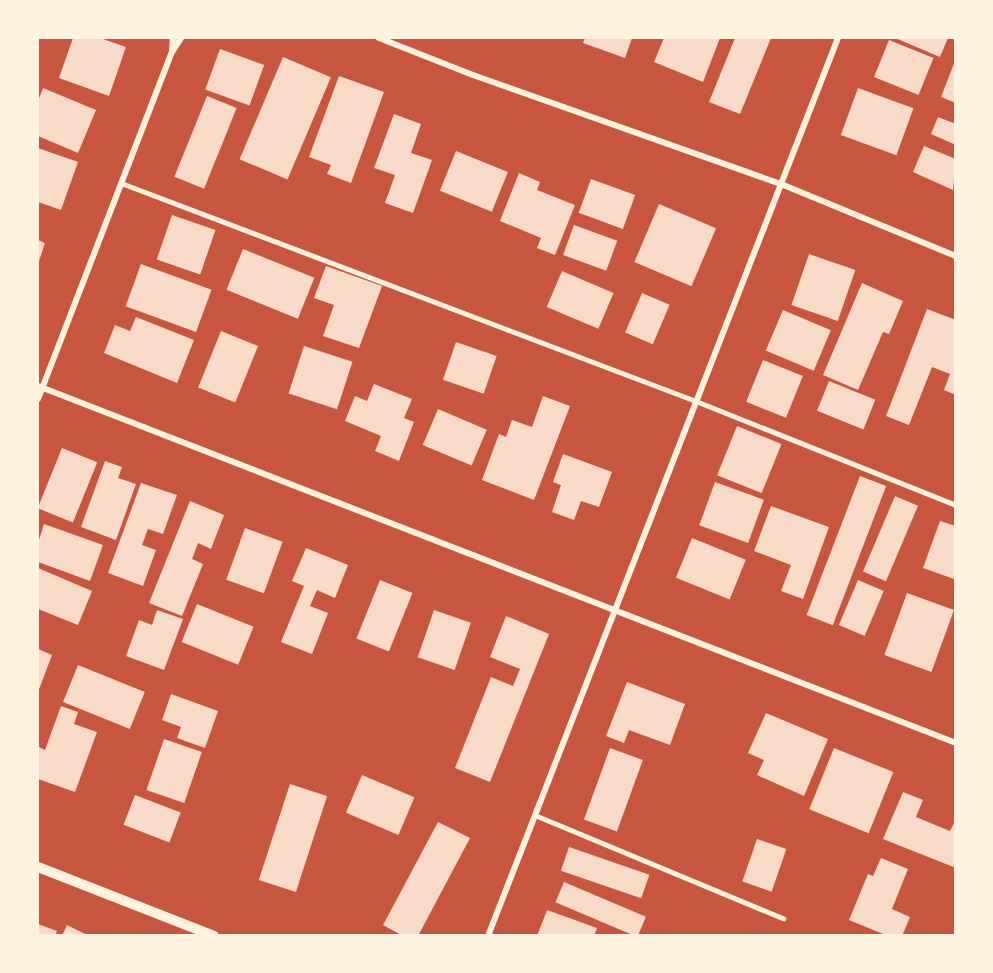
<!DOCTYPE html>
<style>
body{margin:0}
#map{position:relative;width:993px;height:973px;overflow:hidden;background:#c8553d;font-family:"Work Sans",sans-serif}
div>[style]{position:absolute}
.building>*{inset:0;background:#f7dbc8;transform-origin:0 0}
.service>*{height:4.5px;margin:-2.25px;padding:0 2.25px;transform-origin:2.25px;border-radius:2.25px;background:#fff3e0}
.minor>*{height:6px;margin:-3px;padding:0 3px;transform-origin:3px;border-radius:3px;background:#fff3e0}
.tertiary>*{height:10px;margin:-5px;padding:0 5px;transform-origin:5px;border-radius:5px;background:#fff3e0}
span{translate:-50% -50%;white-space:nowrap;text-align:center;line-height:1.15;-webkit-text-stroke:6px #fff3e0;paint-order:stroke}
.frame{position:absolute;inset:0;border:39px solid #fff3e0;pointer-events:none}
</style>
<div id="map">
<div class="building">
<i style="clip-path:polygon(73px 38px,100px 38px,126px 47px,109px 96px,59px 78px)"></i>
<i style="clip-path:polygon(585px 38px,632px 38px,625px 58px,583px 43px)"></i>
<i style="clip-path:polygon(664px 38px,720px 38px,703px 82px,654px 62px)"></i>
<i style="clip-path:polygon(735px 38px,771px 38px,740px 114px,709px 102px)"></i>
<i style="clip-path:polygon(895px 38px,948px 38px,940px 57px)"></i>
<i style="left:889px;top:40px;width:48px;height:40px;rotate:22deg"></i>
<i style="left:220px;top:49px;width:47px;height:43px;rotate:20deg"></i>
<i style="left:283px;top:57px;width:52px;height:111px;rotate:23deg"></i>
<i style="clip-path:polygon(955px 61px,956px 61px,956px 103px,941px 97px)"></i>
<i style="clip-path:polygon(339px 76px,384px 92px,351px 183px,327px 174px,331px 165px,309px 157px)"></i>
<i style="clip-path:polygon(43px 88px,96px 110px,78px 153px,38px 136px,38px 101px)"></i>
<i style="left:858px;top:88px;width:59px;height:50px;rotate:20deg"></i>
<i style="left:207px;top:96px;width:32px;height:87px;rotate:22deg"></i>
<i style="clip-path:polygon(394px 114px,421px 124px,411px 153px,432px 160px,413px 213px,385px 203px,395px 175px,374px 168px)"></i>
<i style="clip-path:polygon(938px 117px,956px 124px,956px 145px,931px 134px)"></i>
<i style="clip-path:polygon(924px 146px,956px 159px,953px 190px,913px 172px)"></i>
<i style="clip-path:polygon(38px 148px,78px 162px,61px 210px,38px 202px)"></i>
<i style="left:456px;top:151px;width:56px;height:43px;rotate:22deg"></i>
<i style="clip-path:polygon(519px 173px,540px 182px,537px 190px,575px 205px,555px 255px,537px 248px,541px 238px,500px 221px)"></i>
<i style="left:591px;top:179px;width:47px;height:36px;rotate:20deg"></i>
<i style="left:659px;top:204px;width:62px;height:63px;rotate:23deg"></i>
<i style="left:172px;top:215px;width:46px;height:47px;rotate:19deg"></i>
<i style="left:574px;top:225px;width:46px;height:32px;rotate:20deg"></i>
<i style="clip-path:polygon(38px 240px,45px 243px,38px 264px)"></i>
<i style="left:243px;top:249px;width:77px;height:44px;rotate:22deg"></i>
<i style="left:809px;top:254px;width:49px;height:54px;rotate:19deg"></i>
<i style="left:141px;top:264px;width:75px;height:45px;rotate:20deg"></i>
<i style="clip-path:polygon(326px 266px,382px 286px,359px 348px,323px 336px,334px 305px,314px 298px)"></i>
<i style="left:562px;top:271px;width:56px;height:39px;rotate:23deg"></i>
<i style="clip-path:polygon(862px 283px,903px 301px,889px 334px,883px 332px,858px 390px,823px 375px)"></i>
<i style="left:642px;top:293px;width:30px;height:43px;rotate:23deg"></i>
<i style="clip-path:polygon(927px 309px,956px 320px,956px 395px,944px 390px,950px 374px,932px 367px,909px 425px,886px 416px)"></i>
<i style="left:783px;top:310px;width:52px;height:44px;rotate:23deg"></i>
<i style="clip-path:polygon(136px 317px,194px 340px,177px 383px,104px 353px,115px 325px,130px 331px)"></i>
<i style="left:221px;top:331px;width:40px;height:61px;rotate:22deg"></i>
<i style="left:456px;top:342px;width:43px;height:40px;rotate:19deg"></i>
<i style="left:304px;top:346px;width:51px;height:50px;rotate:18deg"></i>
<i style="left:763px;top:360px;width:43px;height:45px;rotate:22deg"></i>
<i style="left:829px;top:381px;width:50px;height:32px;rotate:22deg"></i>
<i style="clip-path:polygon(374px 384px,412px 399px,404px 418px,414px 422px,399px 461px,375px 451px,381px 436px,345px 421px,355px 396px,367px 401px)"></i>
<i style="clip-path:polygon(543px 396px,570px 406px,534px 500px,482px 480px,499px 434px,506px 437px,512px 420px,532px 427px)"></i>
<i style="left:438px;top:409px;width:53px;height:39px;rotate:23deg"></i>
<i style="left:737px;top:426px;width:48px;height:53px;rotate:22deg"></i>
<i style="left:62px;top:448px;width:38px;height:65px;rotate:22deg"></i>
<i style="clip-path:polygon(563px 454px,612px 472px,599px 507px,581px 501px,574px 520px,552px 512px,561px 485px,553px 482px)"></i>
<i style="clip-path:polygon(105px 461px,122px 467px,118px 478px,136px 484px,116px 540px,81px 527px)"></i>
<i style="left:860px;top:476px;width:28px;height:149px;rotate:21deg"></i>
<i style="left:715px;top:482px;width:52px;height:46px;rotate:20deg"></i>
<i style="clip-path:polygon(141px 483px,177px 495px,163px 534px,148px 529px,142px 545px,156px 550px,143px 586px,108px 573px)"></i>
<i style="left:895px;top:496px;width:25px;height:82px;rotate:23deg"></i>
<i style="clip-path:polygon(190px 501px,224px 515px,211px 549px,198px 543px,192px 559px,203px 564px,182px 616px,149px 603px)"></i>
<i style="clip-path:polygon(771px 506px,829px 527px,803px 599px,781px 591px,791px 565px,754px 551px)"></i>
<i style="clip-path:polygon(940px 521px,956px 526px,954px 579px,923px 568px)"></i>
<i style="clip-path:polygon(44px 524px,103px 545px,90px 581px,38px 562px,38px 543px)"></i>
<i style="left:245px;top:528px;width:40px;height:55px;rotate:20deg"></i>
<i style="left:692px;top:538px;width:58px;height:43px;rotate:22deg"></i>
<i style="clip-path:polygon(306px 548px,348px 565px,335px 598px,317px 590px,310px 606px,328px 613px,312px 654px,281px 642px,304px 586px,292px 581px)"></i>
<i style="clip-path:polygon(38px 568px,92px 591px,78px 625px,38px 609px)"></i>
<i style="left:380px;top:580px;width:35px;height:63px;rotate:22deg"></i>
<i style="left:858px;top:580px;width:28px;height:49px;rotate:23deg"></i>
<i style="left:907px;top:593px;width:50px;height:66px;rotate:20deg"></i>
<i style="left:197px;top:604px;width:61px;height:41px;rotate:22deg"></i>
<i style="clip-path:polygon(157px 610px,183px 619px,164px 670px,126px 656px,139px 620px,152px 625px)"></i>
<i style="left:434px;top:610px;width:39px;height:50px;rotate:19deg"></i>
<i style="clip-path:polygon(506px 616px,549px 634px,490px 782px,455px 768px,491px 677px,513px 686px,520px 669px,490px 657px)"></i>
<i style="clip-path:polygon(38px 649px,52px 655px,38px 692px)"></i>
<i style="left:78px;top:665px;width:72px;height:40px;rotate:22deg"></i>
<i style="clip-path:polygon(627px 682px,685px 704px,670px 745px,629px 730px,624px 743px,606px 736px)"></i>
<i style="clip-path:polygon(171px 694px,218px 711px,205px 748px,177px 738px,181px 727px,162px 720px)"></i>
<i style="clip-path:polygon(61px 706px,78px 712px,74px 724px,97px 732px,75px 792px,38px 779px,38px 750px,39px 747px,45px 750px)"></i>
<i style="clip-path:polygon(766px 713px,828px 739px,804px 796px,757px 775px,764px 760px,748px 753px)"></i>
<i style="left:164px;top:739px;width:40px;height:54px;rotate:19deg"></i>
<i style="left:610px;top:748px;width:35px;height:76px;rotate:20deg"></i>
<i style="left:834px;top:748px;width:64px;height:66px;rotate:22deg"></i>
<i style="left:362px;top:775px;width:57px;height:41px;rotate:23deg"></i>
<i style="left:290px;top:784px;width:39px;height:101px;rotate:18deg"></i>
<i style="clip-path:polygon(903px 792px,923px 800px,916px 817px,950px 831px,956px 819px,956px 868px,883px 839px)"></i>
<i style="left:135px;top:795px;width:49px;height:32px;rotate:21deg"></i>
<i style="clip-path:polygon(438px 822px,470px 838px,418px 936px,403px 936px,383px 925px)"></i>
<i style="left:757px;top:839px;width:31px;height:45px;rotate:19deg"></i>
<i style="left:569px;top:847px;width:85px;height:25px;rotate:19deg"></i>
<i style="clip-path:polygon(881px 858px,908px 869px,892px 909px,910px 917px,902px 936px,888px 936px,849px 920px,868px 874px,873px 876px)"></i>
<i style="left:564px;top:882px;width:89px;height:22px;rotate:23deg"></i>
<i style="clip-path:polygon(547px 910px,597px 928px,594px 936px,537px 936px)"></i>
<i style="clip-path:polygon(38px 924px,57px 931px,55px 936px,38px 936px)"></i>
<i style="clip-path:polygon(67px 925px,89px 936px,62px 936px)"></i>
</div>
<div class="service">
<i style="left:124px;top:184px;width:612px;rotate:20.78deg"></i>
<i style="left:696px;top:401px;width:280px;rotate:21.8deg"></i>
<i style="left:535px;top:815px;width:269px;rotate:22.6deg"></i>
</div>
<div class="minor">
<i style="left:379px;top:38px;width:101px;rotate:21.5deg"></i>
<i style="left:473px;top:75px;width:327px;rotate:19.5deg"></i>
<i style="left:781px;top:184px;width:189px;rotate:22.4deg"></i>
<i style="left:172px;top:51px;width:13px;rotate:-86deg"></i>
<i style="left:38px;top:386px;width:985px;rotate:21.25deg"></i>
<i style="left:38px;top:399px;width:372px;rotate:-68.9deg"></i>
<i style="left:172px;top:52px;width:17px;rotate:-57deg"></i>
<i style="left:488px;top:936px;width:964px;rotate:-68.71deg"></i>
</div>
<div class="tertiary">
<i style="left:38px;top:867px;width:189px;rotate:21.4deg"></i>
</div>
<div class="frame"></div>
</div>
